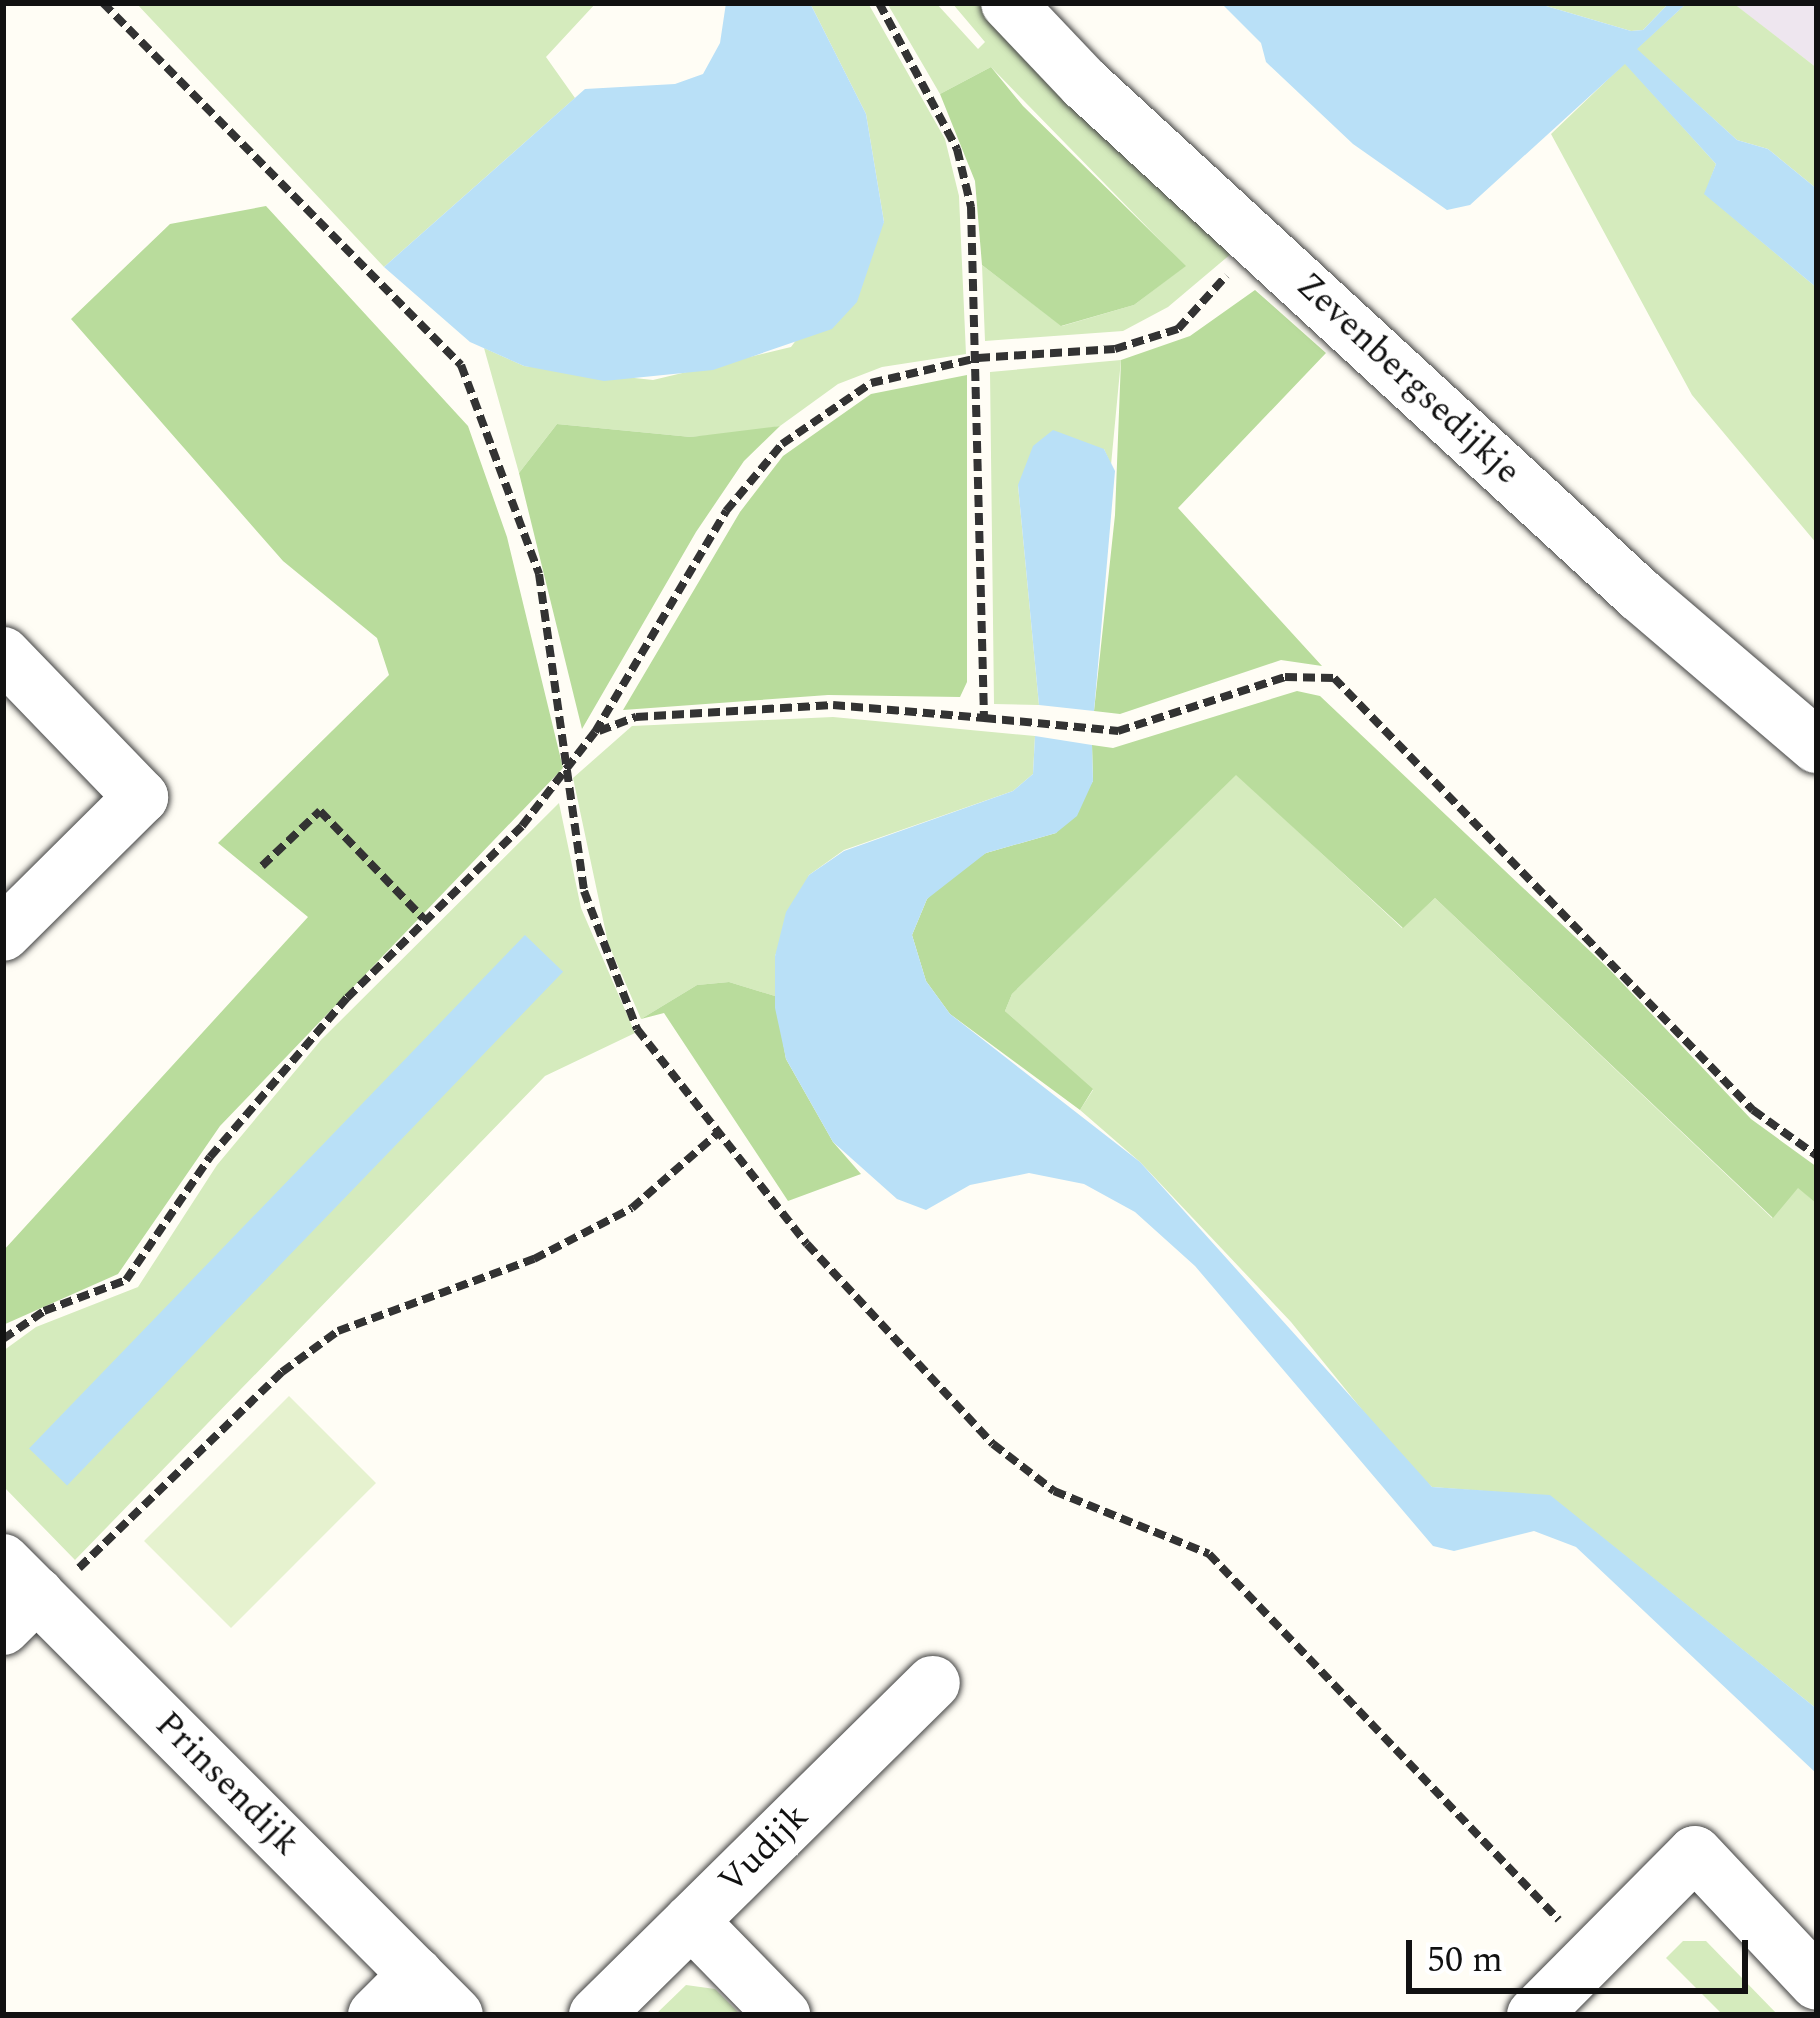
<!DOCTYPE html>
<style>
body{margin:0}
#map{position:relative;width:1820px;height:2018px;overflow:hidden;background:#fffdf5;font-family:Spectral,serif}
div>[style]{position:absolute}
.industrial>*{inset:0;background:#eee6ef}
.green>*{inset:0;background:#d5ebbd}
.forest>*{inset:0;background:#b9dc9c}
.pitch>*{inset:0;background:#e6f2cf;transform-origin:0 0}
.water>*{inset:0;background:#b9e0f7;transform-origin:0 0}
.path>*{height:8px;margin-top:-4px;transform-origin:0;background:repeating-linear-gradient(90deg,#333 0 12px,transparent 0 18px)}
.roads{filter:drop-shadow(0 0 3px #444) drop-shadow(0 0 3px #444)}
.minor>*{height:54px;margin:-27px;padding:0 27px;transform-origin:27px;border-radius:27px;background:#fff}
span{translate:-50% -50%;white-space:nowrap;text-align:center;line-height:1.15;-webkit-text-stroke:12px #fff;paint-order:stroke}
.street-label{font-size:36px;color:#111}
.frame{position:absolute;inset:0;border:6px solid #111;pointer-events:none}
.scale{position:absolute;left:1406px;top:1940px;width:342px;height:54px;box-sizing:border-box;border:6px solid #111;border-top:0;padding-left:15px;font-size:36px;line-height:42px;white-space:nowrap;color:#111;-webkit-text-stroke:9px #fff;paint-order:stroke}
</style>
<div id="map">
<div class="industrial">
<i style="clip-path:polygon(1733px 3px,1817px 3px,1817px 68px,1735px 5px)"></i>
</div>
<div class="green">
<i style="clip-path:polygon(136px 3px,596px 3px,546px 57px,575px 98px,384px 267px)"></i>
<i style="clip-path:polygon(810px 3px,868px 3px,945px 139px,959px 196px,966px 354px,882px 367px,838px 384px,780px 426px,741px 433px,691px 437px,557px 424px,519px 473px,484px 348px,524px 366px,653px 380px,791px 347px,884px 222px,866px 114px)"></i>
<i style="clip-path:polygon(887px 3px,936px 3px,978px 49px,985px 42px,952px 3px,985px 3px,1232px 253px,1168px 307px,1123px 331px,985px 341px,982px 265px,1062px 326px,1134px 305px,1185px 266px,991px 67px,940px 94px)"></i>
<i style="clip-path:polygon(1536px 3px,1669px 3px,1643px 30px,1631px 31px)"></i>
<i style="clip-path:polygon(1687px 3px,1733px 3px,1817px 68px,1817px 189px,1768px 149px,1737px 140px,1636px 49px)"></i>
<i style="clip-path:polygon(1625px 63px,1716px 164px,1705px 194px,1817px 288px,1817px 544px,1692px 395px,1551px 134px)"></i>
<i style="clip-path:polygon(1121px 360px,1111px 465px,1104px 449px,1018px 485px,1039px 705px,994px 704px,990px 372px)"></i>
<i style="clip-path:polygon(833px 717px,1035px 736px,1033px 774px,1013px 791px,844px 850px,809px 875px,775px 956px,775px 996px,729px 982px,697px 985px,641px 1019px,608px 943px,573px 778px,632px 726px)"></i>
<i style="clip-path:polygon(1236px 774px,1402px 928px,1435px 898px,1772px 1218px,1798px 1187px,1817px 1204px,1817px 1709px,1550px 1496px,1432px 1487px,1406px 1464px,1291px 1322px,1140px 1162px,1080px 1110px,1093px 1090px,1005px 1011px,1012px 994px)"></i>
<i style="clip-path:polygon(559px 803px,581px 908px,635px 1033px,545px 1076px,75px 1560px,3px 1486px,3px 1351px,36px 1327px,138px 1287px,217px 1165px,321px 1040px)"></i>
<i style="clip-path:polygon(1683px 1941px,1706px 1941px,1778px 2015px,1723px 2015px,1666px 1958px)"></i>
<i style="clip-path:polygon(686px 1985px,715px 1989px,741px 2015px,655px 2015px)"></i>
</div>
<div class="forest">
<i style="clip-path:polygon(991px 67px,1023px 106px,1186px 266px,1134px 305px,1061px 326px,982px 265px,975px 181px,940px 94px)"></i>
<i style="clip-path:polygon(266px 206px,468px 426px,507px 537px,563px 768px,220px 1126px,118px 1274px,3px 1325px,3px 1251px,308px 917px,218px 843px,389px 675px,377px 638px,283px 561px,71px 319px,170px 224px)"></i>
<i style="clip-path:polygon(1255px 290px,1326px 353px,1178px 508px,1322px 666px,1281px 660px,1120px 714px,1094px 711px,1115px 515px,1121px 360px,1190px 336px)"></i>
<i style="clip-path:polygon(967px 375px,967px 682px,960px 697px,828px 695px,623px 710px,740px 512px,783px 456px,871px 394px)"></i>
<i style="clip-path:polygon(557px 424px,691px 437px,780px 426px,744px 461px,696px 532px,582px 729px,519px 473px)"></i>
<i style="clip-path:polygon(1297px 691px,1320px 696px,1610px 970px,1751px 1119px,1817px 1167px,1817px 1204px,1798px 1188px,1773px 1218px,1435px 898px,1403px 928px,1236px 775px,1012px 994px,1005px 1011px,1093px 1089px,1080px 1110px,950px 1014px,926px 981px,912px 935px,927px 899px,950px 874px,986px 853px,1056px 833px,1093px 781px,1092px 745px,1113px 748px)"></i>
<i style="clip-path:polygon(729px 982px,775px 996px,786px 1059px,833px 1142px,861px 1174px,788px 1201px,664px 1013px,641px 1019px,697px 985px)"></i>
</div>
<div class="pitch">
<i style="left:289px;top:1396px;width:123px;height:205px;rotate:45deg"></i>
</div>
<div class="water">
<i style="clip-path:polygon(726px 3px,810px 3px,866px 114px,884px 222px,857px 302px,832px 329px,713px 370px,604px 381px,524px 366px,470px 342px,384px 267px,585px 89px,675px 84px,703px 74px,720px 43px)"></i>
<i style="clip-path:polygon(1221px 3px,1536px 3px,1631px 31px,1643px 30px,1669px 3px,1687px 3px,1637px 49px,1737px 140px,1768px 149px,1817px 189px,1817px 288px,1704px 194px,1716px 164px,1625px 64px,1470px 205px,1447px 210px,1353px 144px,1266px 62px,1261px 43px)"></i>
<i style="clip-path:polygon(1053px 430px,1104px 449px,1115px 471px,1094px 711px,1039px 705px,1018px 485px,1033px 446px)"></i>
<i style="clip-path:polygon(1035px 736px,1092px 745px,1093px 781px,1077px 816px,1056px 833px,986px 853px,927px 899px,912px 935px,926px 981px,950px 1014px,1140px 1162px,1432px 1487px,1550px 1495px,1817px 1709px,1817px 1774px,1576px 1547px,1534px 1531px,1454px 1551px,1433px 1546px,1195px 1266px,1135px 1212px,1084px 1184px,1029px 1173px,970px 1185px,926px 1210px,897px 1199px,833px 1142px,786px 1059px,775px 1008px,775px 956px,786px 912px,809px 875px,844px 851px,1013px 791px,1033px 774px)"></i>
<i style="left:525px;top:935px;width:53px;height:714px;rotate:44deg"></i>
</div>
<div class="path">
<i style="left:103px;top:3px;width:509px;rotate:45.32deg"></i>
<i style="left:461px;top:365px;width:223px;rotate:69.5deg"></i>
<i style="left:539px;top:574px;width:320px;rotate:81.9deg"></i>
<i style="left:584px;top:891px;width:148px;rotate:69deg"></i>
<i style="left:637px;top:1029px;width:274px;rotate:51.7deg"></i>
<i style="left:807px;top:1244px;width:273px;rotate:47.1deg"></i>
<i style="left:993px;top:1444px;width:77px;rotate:37.6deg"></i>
<i style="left:1054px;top:1491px;width:167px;rotate:22.1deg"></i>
<i style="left:1209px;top:1554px;width:506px;rotate:46.28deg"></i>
<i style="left:879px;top:3px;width:166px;rotate:61.9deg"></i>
<i style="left:957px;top:149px;width:60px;rotate:76.4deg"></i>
<i style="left:971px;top:207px;width:511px;rotate:88.54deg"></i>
<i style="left:984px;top:718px;width:135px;rotate:5.5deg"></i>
<i style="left:1118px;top:731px;width:176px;rotate:-17.9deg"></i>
<i style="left:1285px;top:677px;width:49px;rotate:1.2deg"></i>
<i style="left:1334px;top:678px;width:602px;rotate:45.88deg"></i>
<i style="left:1753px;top:1110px;width:79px;rotate:35.7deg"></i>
<i style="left:599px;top:731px;width:40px;rotate:-21deg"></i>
<i style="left:636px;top:717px;width:197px;rotate:-3.5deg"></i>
<i style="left:833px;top:705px;width:152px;rotate:4.9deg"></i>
<i style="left:262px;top:866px;width:80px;rotate:-43.5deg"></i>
<i style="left:320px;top:811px;width:149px;rotate:46.1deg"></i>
<i style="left:3px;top:1339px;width:50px;rotate:-34.3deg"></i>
<i style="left:44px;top:1311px;width:88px;rotate:-20.7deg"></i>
<i style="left:126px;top:1280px;width:149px;rotate:-55.7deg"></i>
<i style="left:210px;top:1157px;width:210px;rotate:-49.3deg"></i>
<i style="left:347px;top:998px;width:245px;rotate:-44.5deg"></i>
<i style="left:522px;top:826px;width:119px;rotate:-52.2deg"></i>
<i style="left:595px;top:732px;width:257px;rotate:-59.3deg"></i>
<i style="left:726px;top:511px;width:87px;rotate:-50.1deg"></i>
<i style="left:782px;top:444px;width:108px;rotate:-34.4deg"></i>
<i style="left:871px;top:383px;width:110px;rotate:-13.2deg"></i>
<i style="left:978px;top:358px;width:137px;rotate:-3.8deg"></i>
<i style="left:1115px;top:349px;width:66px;rotate:-17.6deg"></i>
<i style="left:1178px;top:329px;width:72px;rotate:-47.8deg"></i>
<i style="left:79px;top:1568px;width:282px;rotate:-44deg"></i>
<i style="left:282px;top:1372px;width:69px;rotate:-36.2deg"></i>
<i style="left:338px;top:1331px;width:209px;rotate:-20.2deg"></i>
<i style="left:534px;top:1259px;width:110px;rotate:-27.5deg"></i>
<i style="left:632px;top:1208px;width:116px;rotate:-41.1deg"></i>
</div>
<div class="roads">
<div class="minor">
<i style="left:1008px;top:3px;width:112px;rotate:46.5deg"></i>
<i style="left:1085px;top:84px;width:754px;rotate:42.64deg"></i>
<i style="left:1640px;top:595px;width:233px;rotate:40.5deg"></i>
<i style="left:3px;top:654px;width:199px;rotate:46deg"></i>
<i style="left:141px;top:797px;width:194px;rotate:135.2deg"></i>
<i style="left:3px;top:1561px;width:641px;rotate:45.06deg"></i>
<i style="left:3px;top:1628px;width:48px;rotate:-45deg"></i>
<i style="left:691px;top:1921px;width:132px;rotate:45.6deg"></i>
<i style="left:375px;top:2015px;width:58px;rotate:-45deg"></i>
<i style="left:596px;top:2015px;width:473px;rotate:-44.6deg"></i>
<i style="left:1534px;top:2015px;width:228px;rotate:-45.2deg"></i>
<i style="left:1695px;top:1853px;width:178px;rotate:46.8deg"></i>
</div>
</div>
<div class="street-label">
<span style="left:1408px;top:379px;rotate:43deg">Zevenbergsedijkje</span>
<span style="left:227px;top:1784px;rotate:45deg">Prinsendijk</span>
<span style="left:764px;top:1849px;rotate:-45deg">Vudijk</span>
</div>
<div class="frame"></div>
<div class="scale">50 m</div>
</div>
